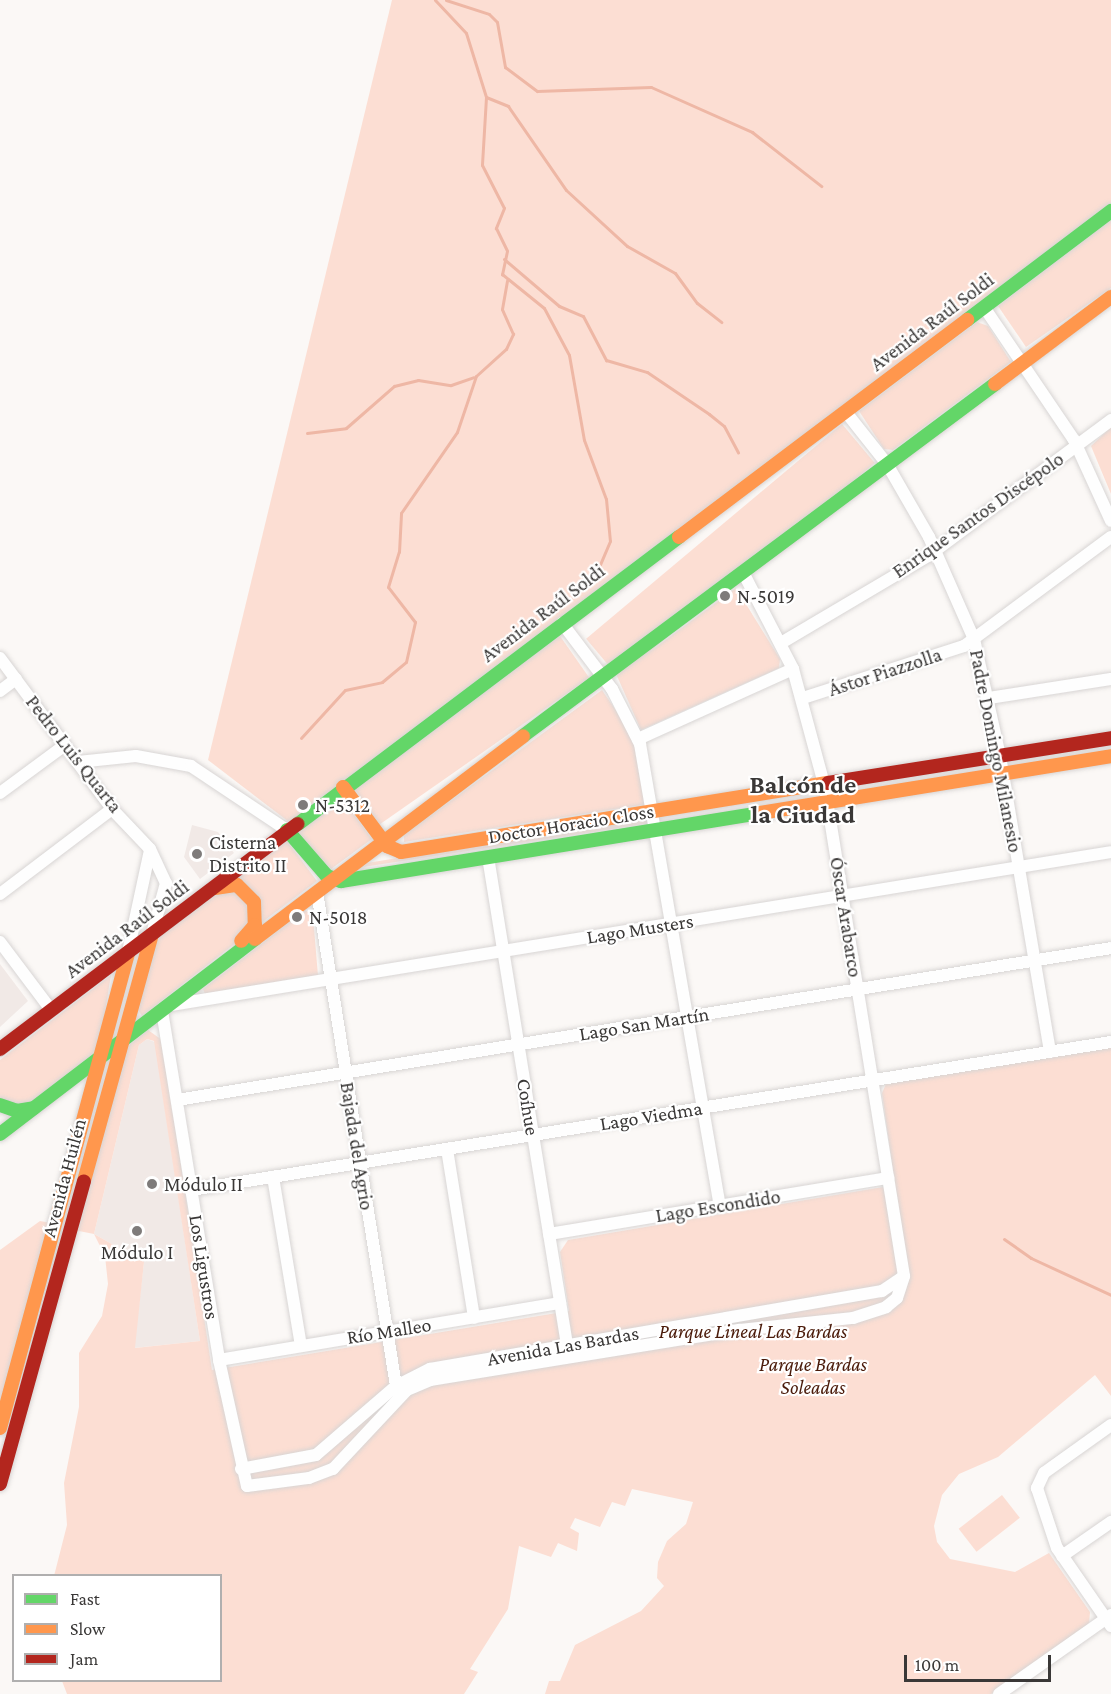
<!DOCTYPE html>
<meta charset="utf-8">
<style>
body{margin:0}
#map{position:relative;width:1111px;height:1694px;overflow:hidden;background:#fbf8f6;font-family:"Crimson Pro",serif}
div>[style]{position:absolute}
.built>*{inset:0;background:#f1e9e6}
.green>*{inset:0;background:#fcded3;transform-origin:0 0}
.stream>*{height:3px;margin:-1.5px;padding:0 1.5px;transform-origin:1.5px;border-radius:1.5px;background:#eeb7a5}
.roads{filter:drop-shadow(0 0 2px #d8d5d4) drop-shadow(0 0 2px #d8d5d4)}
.street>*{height:12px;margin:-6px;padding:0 6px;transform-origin:6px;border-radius:6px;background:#fefefe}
.fast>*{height:14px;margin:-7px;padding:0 7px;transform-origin:7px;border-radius:7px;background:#63d668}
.slow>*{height:14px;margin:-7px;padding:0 7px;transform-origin:7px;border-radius:7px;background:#ff974d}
.jam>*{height:14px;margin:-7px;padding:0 7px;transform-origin:7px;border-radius:7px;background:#b3261e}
.dots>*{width:16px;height:16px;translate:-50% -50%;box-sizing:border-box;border:3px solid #fff;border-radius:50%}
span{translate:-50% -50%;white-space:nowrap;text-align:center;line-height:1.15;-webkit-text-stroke:4.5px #fff;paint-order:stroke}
.street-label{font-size:20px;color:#3a3837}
.poi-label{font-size:20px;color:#3a3837}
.left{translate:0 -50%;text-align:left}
.park-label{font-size:20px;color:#4a1a09;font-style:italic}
.district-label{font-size:26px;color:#3a3837;font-weight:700}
.legend{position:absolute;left:12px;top:1574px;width:210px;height:108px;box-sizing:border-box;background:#fff;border:2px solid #b0afaf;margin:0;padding:8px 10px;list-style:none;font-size:18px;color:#3a3837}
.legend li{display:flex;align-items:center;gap:12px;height:30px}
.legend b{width:30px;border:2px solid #b0afaf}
.scale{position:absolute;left:904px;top:1655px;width:147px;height:27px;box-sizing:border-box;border:3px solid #3a3837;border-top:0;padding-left:8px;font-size:18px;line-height:21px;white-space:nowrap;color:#3a3837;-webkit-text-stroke:4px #fff;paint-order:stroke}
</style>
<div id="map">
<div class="built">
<i style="clip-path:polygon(192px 825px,218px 832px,234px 853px,200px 879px,184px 857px)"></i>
<i style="clip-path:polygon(0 964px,28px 1001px,0 1027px)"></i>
<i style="clip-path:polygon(147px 1039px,155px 1042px,200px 1341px,134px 1348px,144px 1262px,94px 1234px,139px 1045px)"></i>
</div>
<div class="green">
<i style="clip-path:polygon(392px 0,1111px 0,1111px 203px,289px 822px,208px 760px)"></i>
<i style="clip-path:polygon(1111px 220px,1111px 288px,1026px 347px,998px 306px)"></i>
<i style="clip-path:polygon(977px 322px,988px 326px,1011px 362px,893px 450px,884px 449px,859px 411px)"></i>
<i style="left:842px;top:424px;width:51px;height:334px;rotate:50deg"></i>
<i style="clip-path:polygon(1111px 427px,1111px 494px,1091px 446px)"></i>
<i style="clip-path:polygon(736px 588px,780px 659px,779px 668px,641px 730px,617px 676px)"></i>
<i style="left:560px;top:636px;width:51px;height:256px;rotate:55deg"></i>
<i style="clip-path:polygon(602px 690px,634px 737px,647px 804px,404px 842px,404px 835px)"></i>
<i style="clip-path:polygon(342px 798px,372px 839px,331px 869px,300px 838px,299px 830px)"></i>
<i style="clip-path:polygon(645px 818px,650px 823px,363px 867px,367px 863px)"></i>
<i style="clip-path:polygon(287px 841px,317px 881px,257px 926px,260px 915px,231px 881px)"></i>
<i style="clip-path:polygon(223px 888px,251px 900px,247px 934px,142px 1016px,138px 1010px,155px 940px)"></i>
<i style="clip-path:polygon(305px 910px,313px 916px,318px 976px,205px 994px,203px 989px)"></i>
<i style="clip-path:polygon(111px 975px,99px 1049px,28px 1106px,0 1102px,0 1060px)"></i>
<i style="clip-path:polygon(evenodd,148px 1030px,162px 1040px,212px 1370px,569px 1311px,560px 1252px,568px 1240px,895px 1185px,882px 1093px,886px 1084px,1111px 1047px,1111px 1396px,1095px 1375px,998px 1457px,959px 1474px,942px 1495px,934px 1526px,937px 1542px,950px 1559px,1015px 1572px,1049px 1553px,1090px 1612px,1089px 1624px,991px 1694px,545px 1694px,549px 1681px,560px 1681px,575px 1645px,641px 1611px,664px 1586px,657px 1578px,658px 1562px,667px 1541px,686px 1524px,693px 1502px,632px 1489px,625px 1506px,612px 1502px,600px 1527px,575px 1518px,570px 1528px,579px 1533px,577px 1551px,558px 1543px,551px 1557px,519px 1546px,508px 1609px,470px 1669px,478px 1672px,464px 1694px,67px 1694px,62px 1681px,220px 1680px,220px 1576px,54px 1576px,67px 1525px,64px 1483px,79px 1407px,79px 1353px,102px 1316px,108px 1284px,105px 1256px,94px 1234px,74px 1230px,127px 1047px,148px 1030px,147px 1039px,154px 1041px,200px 1341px,135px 1348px,144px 1262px,94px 1234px,139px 1045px,147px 1039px)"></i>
<i style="clip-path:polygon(40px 1221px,51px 1223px,0 1410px,0 1250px)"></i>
<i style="left:1002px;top:1495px;width:29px;height:55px;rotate:52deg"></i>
</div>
<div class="stream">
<i style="left:435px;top:0;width:45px;rotate:46.8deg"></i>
<i style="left:466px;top:33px;width:67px;rotate:72.6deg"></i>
<i style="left:486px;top:97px;width:68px;rotate:93.4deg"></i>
<i style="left:482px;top:165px;width:48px;rotate:62.9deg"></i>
<i style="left:504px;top:208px;width:22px;rotate:112deg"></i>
<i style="left:496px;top:228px;width:25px;rotate:64deg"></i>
<i style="left:507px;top:251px;width:24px;rotate:102deg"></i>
<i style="left:502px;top:274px;width:54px;rotate:39deg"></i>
<i style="left:544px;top:308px;width:53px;rotate:62deg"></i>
<i style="left:569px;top:355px;width:86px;rotate:80deg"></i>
<i style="left:584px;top:440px;width:63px;rotate:69.6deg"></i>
<i style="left:606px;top:499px;width:42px;rotate:84.6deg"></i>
<i style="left:610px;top:541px;width:26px;rotate:113deg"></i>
<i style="left:446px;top:0;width:45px;rotate:18deg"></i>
<i style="left:489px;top:14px;width:11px;rotate:45deg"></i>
<i style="left:497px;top:22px;width:46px;rotate:79.9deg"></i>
<i style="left:505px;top:67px;width:40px;rotate:37deg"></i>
<i style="left:537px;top:91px;width:114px;rotate:-2deg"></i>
<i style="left:651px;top:87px;width:111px;rotate:24deg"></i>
<i style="left:752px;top:132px;width:88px;rotate:38deg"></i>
<i style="left:486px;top:97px;width:24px;rotate:22deg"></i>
<i style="left:508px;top:106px;width:102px;rotate:55.4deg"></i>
<i style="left:566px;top:190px;width:83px;rotate:42.6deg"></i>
<i style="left:627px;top:246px;width:55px;rotate:29.4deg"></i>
<i style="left:675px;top:273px;width:37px;rotate:54deg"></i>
<i style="left:697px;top:303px;width:31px;rotate:38deg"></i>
<i style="left:504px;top:259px;width:72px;rotate:40.5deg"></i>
<i style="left:559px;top:306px;width:26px;rotate:23deg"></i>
<i style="left:583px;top:316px;width:50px;rotate:62.4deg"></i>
<i style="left:606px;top:360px;width:43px;rotate:16.3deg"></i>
<i style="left:647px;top:372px;width:75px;rotate:34.1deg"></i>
<i style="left:709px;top:414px;width:19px;rotate:39deg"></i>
<i style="left:724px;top:426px;width:30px;rotate:62deg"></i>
<i style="left:307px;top:433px;width:39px;rotate:-7deg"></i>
<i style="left:346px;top:428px;width:64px;rotate:-41.2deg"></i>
<i style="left:394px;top:386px;width:25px;rotate:-14deg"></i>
<i style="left:418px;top:380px;width:33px;rotate:9deg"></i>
<i style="left:451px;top:385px;width:24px;rotate:-19deg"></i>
<i style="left:301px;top:738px;width:65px;rotate:-47.5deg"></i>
<i style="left:345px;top:690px;width:38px;rotate:-12deg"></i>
<i style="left:382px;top:682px;width:31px;rotate:-40deg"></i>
<i style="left:406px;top:662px;width:41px;rotate:-77.3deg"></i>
<i style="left:415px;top:622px;width:44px;rotate:-127.6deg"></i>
<i style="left:388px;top:587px;width:37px;rotate:-73deg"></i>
<i style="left:399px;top:552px;width:39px;rotate:-87deg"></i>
<i style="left:401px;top:513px;width:98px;rotate:-55.3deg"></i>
<i style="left:457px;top:432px;width:59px;rotate:-71.3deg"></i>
<i style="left:476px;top:376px;width:40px;rotate:-42deg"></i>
<i style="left:506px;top:349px;width:17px;rotate:-65deg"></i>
<i style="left:513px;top:334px;width:27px;rotate:-114deg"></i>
<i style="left:502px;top:309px;width:29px;rotate:-80deg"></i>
<i style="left:1004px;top:1239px;width:33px;rotate:35deg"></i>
<i style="left:1031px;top:1258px;width:88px;rotate:24.8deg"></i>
</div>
<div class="roads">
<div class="street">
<i style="left:984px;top:307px;width:161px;rotate:55.9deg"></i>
<i style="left:1074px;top:440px;width:89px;rotate:65.4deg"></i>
<i style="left:845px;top:411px;width:68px;rotate:51.6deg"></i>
<i style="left:887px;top:464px;width:84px;rotate:60.1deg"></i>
<i style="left:929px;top:537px;width:111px;rotate:66.2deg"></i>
<i style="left:974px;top:639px;width:120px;rotate:77.5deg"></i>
<i style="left:1000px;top:756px;width:300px;rotate:80.4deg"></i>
<i style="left:562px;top:623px;width:83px;rotate:52.9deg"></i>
<i style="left:612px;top:689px;width:62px;rotate:63deg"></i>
<i style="left:640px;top:744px;width:468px;rotate:80.2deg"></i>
<i style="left:781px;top:643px;width:171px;rotate:-30.6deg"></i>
<i style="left:928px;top:556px;width:228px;rotate:-36.6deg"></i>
<i style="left:0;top:658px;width:188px;rotate:53.4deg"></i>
<i style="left:112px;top:809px;width:55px;rotate:46.5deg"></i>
<i style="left:150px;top:849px;width:38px;rotate:65deg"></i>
<i style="left:166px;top:883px;width:53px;rotate:105.4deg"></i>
<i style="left:0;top:691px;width:20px;rotate:-37deg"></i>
<i style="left:803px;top:698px;width:169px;rotate:-17.9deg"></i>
<i style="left:964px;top:646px;width:183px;rotate:-36.6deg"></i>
<i style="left:989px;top:698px;width:123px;rotate:-8.9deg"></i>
<i style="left:638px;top:739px;width:170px;rotate:-24.3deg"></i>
<i style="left:78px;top:762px;width:58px;rotate:-5.9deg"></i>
<i style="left:136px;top:756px;width:56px;rotate:10.3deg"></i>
<i style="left:191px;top:766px;width:115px;rotate:33.7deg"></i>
<i style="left:0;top:793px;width:81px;rotate:-36.4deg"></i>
<i style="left:488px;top:857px;width:500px;rotate:80.8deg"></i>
<i style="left:317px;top:892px;width:506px;rotate:80.91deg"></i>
<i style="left:0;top:894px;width:141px;rotate:-37.2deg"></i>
<i style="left:0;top:942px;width:85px;rotate:53.1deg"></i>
<i style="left:128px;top:952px;width:104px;rotate:-77.8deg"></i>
<i style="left:171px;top:1005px;width:952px;rotate:-9.24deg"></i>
<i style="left:162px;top:1011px;width:354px;rotate:80.7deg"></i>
<i style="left:219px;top:1360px;width:129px;rotate:77.5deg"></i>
<i style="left:247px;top:1486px;width:63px;rotate:-7.4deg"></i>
<i style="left:309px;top:1478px;width:26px;rotate:-21deg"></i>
<i style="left:333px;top:1469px;width:108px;rotate:-46.9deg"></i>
<i style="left:407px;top:1390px;width:25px;rotate:-23deg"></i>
<i style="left:430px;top:1380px;width:314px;rotate:-9.2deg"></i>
<i style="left:740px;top:1330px;width:114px;rotate:-6.1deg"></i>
<i style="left:853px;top:1318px;width:35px;rotate:-18deg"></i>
<i style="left:886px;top:1307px;width:14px;rotate:-39deg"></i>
<i style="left:897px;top:1298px;width:23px;rotate:-72deg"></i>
<i style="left:904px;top:1276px;width:498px;rotate:-99.2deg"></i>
<i style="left:824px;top:784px;width:119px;rotate:-105.1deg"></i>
<i style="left:793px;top:669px;width:109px;rotate:-117.3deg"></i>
<i style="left:177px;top:1100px;width:946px;rotate:-9.24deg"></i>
<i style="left:447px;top:1149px;width:171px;rotate:80.9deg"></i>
<i style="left:273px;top:1177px;width:171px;rotate:80.6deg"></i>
<i style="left:191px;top:1190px;width:932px;rotate:-9.14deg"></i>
<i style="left:549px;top:1234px;width:344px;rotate:-9.4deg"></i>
<i style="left:219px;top:1360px;width:346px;rotate:-9.5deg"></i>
<i style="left:1111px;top:1425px;width:82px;rotate:144.4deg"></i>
<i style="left:1044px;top:1473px;width:17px;rotate:115deg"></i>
<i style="left:1037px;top:1488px;width:63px;rotate:71.6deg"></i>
<i style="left:1057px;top:1548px;width:95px;rotate:55.3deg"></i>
<i style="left:241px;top:1469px;width:76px;rotate:-10.6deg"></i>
<i style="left:316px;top:1455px;width:106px;rotate:-40.8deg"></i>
<i style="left:396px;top:1386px;width:38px;rotate:-27deg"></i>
<i style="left:430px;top:1369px;width:459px;rotate:-9.8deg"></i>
<i style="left:882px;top:1291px;width:25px;rotate:-34deg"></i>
<i style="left:1062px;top:1556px;width:60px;rotate:-34.8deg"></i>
<i style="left:999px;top:1694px;width:137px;rotate:-35.2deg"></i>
</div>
<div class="fast">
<i style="left:967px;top:320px;width:181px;rotate:-37.1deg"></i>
<i style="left:523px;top:736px;width:589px;rotate:-36.71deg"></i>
<i style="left:298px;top:824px;width:477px;rotate:-37deg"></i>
<i style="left:287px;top:830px;width:61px;rotate:49deg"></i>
<i style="left:327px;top:876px;width:15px;rotate:20deg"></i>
<i style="left:341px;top:881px;width:424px;rotate:-9.2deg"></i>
<i style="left:0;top:1105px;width:18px;rotate:19deg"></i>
<i style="left:17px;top:1111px;width:17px;rotate:-10deg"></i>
<i style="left:0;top:1134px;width:321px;rotate:-37.4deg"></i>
</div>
<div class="slow">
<i style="left:995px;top:384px;width:145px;rotate:-36.9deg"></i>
<i style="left:679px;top:537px;width:361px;rotate:-37deg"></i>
<i style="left:343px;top:787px;width:74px;rotate:53.3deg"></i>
<i style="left:387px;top:846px;width:15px;rotate:23deg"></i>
<i style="left:401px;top:852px;width:433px;rotate:-9.2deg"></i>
<i style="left:760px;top:813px;width:356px;rotate:-9.2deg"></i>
<i style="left:215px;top:888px;width:22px;rotate:-8deg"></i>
<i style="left:237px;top:885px;width:24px;rotate:45deg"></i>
<i style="left:254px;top:902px;width:23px;rotate:88deg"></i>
<i style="left:255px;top:925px;width:21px;rotate:131deg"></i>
<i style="left:255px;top:939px;width:336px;rotate:-37.1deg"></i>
<i style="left:84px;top:1181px;width:256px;rotate:-74.6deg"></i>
<i style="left:0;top:1428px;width:493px;rotate:-74.9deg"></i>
</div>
<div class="jam">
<i style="left:828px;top:783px;width:287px;rotate:-9deg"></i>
<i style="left:0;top:1049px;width:373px;rotate:-37.1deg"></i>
<i style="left:0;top:1484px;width:314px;rotate:-74.5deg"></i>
</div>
</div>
<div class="dots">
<i style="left:725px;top:596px;background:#7e7b7a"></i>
<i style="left:303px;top:805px;background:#7e7b7a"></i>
<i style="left:197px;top:854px;background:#7e7b7a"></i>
<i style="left:297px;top:917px;background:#7e7b7a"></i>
<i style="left:152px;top:1184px;background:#7e7b7a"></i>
<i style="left:137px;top:1231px;background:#7e7b7a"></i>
</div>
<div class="street-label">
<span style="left:932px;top:322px;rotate:-37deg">Avenida Raúl Soldi</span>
<span style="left:978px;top:515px;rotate:-35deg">Enrique Santos Discépolo</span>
<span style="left:543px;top:613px;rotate:-37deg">Avenida Raúl Soldi</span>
<span style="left:885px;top:672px;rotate:-18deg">Ástor Piazzolla</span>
<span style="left:996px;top:751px;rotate:79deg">Padre Domingo Milanesio</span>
<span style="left:74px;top:754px;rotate:52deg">Pedro Luis Quarta</span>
<span style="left:571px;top:824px;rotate:-9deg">Doctor Horacio Closs</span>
<span style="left:846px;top:917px;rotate:81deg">Óscar Arabarco</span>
<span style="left:127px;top:929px;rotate:-37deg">Avenida Raúl Soldi</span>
<span style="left:640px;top:929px;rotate:-9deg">Lago Musters</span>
<span style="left:644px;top:1024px;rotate:-9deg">Lago San Martín</span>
<span style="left:528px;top:1107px;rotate:81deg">Coíhue</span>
<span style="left:651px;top:1116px;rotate:-9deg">Lago Viedma</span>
<span style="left:357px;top:1146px;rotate:81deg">Bajada del Agrio</span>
<span style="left:64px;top:1178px;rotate:-75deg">Avenida Huilén</span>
<span style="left:718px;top:1206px;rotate:-9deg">Lago Escondido</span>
<span style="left:204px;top:1267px;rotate:81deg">Los Ligustros</span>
<span style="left:389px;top:1331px;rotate:-9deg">Río Malleo</span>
<span style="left:563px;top:1346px;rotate:-10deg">Avenida Las Bardas</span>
</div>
<div class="poi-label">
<span class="left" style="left:737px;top:596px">N-5019</span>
<span class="left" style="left:315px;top:805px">N-5312</span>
<span class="left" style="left:209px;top:854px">Cisterna<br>Distrito II</span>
<span class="left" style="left:309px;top:917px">N-5018</span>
<span class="left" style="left:164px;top:1184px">Módulo II</span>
<span style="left:137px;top:1252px">Módulo I</span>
</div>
<div class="park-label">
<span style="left:753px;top:1331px">Parque Lineal Las Bardas</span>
<span style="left:813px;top:1376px">Parque Bardas<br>Soleadas</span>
</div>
<div class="district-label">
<span style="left:803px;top:800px">Balcón de<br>la Ciudad</span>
</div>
<ul class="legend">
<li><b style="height:8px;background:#63d668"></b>Fast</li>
<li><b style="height:8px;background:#ff974d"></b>Slow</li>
<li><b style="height:8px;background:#b3261e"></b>Jam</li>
</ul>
<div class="scale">100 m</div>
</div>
